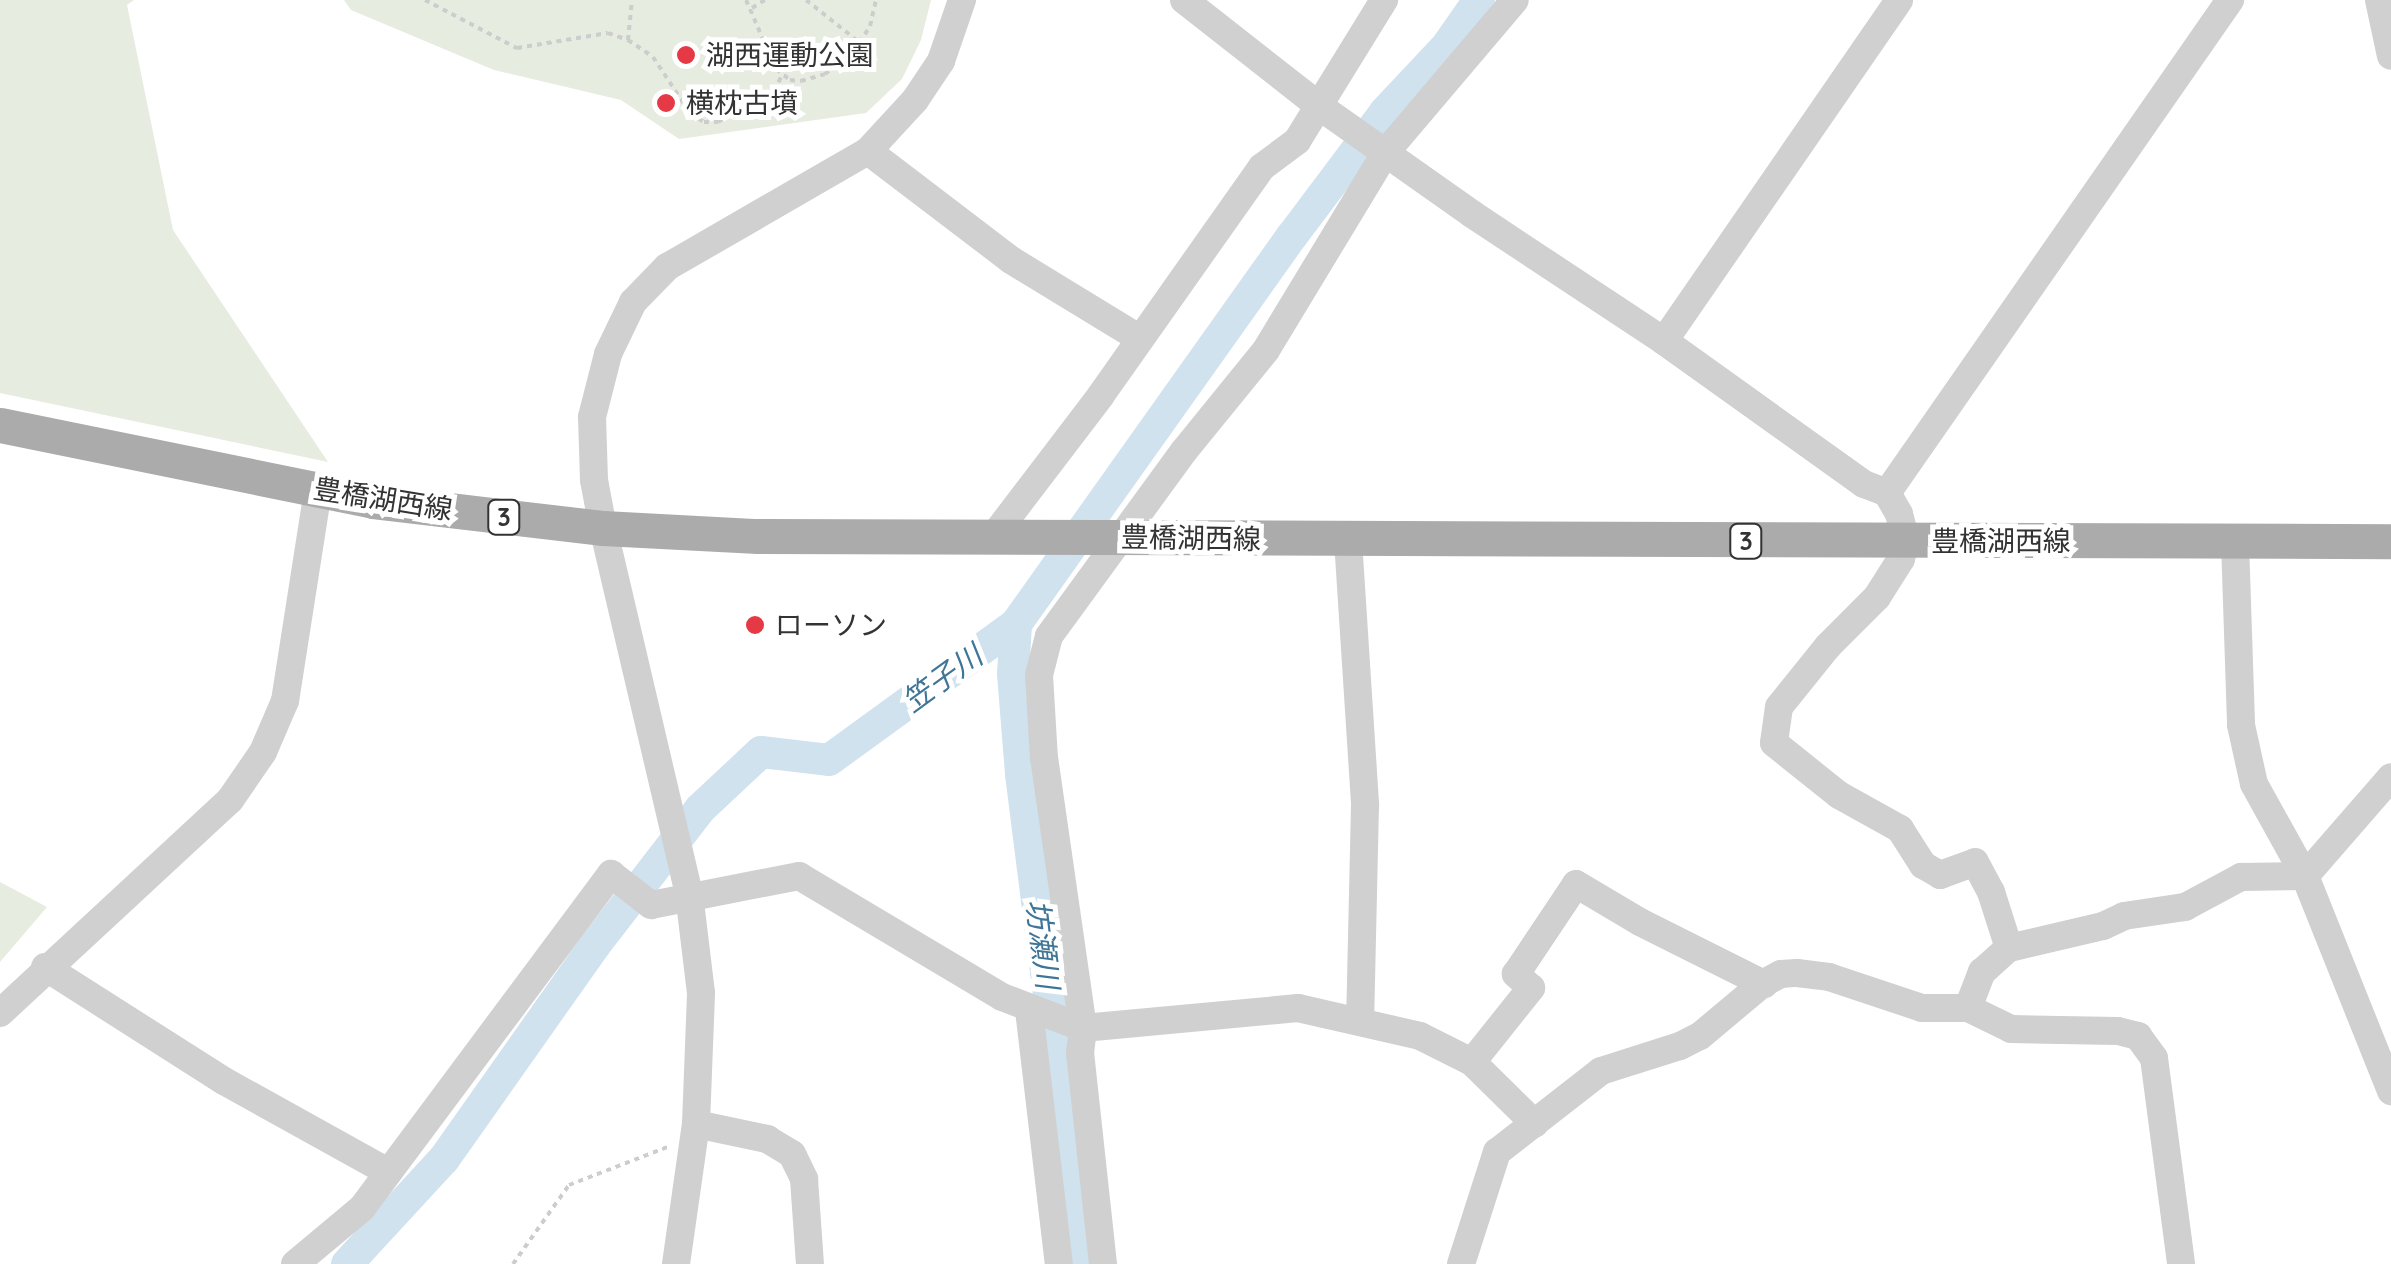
<!DOCTYPE html>
<meta charset="utf-8">
<style>
body{margin:0}
#map{position:relative;width:2391px;height:1264px;overflow:hidden;background:#fff;font-family:Quicksand,"Noto Sans JP",sans-serif}
div>[style]{position:absolute}
.green>*{inset:0;background:#e6ecdf}
.river>*{height:32px;margin:-16px;padding:0 16px;transform-origin:16px;border-radius:16px;background:#cfe2ee}
.path>*{height:4px;margin-top:-2px;transform-origin:0;background:repeating-linear-gradient(90deg,#cdcdcd 0 5px,transparent 0 10px)}
.minor>*{height:28px;margin:-14px;padding:0 14px;transform-origin:14px;border-radius:14px;background:#d0d0d0}
.major>*{height:35px;margin:-17.5px;padding:0 17.5px;transform-origin:17.5px;border-radius:17.5px;background:#ababab}
.dots>*{width:28px;height:28px;translate:-50% -50%;box-sizing:border-box;border:5px solid #fff;border-radius:50%}
span{translate:-50% -50%;white-space:nowrap;text-align:center;line-height:1.15;-webkit-text-stroke:10px #fff;paint-order:stroke}
.shield-label span{padding:2px 8px;background:#fff;border:2px solid;border-radius:8px;-webkit-text-stroke-width:0}
.shield-label{font-size:25px;color:#333;font-weight:700}
.poi-label{font-size:28px;color:#333}
.left{translate:0 -50%;text-align:left}
.street-label{font-size:28px;color:#333}
.water-label{font-size:30px;color:#3f7597;font-style:italic}
</style>
<div id="map">
<div class="green">
<i style="clip-path:polygon(0 0,134px 0,127px 5px,173px 230px,328px 462px,0 393px)"></i>
<i style="clip-path:polygon(344px 0,931px 0,921px 40px,902px 79px,866px 113px,679px 139px,621px 100px,494px 70px,351px 10px)"></i>
<i style="clip-path:polygon(0 882px,47px 907px,0 962px)"></i>
</div>
<div class="river">
<i style="left:1016px;top:624px;width:50px;rotate:93.4deg"></i>
<i style="left:1013px;top:674px;width:100px;rotate:85.4deg"></i>
<i style="left:1021px;top:774px;width:494px;rotate:82.8deg"></i>
<i style="left:347px;top:1264px;width:143px;rotate:-47.3deg"></i>
<i style="left:444px;top:1159px;width:262px;rotate:-54.8deg"></i>
<i style="left:595px;top:945px;width:172px;rotate:-52.3deg"></i>
<i style="left:700px;top:809px;width:83px;rotate:-43.1deg"></i>
<i style="left:761px;top:752px;width:68px;rotate:6.7deg"></i>
<i style="left:829px;top:760px;width:231px;rotate:-36deg"></i>
<i style="left:1016px;top:624px;width:476px;rotate:-54.6deg"></i>
<i style="left:1292px;top:236px;width:155px;rotate:-53.1deg"></i>
<i style="left:1385px;top:112px;width:91px;rotate:-46.8deg"></i>
<i style="left:1447px;top:46px;width:56px;rotate:-55.2deg"></i>
</div>
<div class="path">
<i style="left:425px;top:0;width:104px;rotate:27.6deg"></i>
<i style="left:517px;top:48px;width:92px;rotate:-9.4deg"></i>
<i style="left:608px;top:33px;width:21px;rotate:19deg"></i>
<i style="left:628px;top:40px;width:30px;rotate:34deg"></i>
<i style="left:653px;top:57px;width:67px;rotate:56.5deg"></i>
<i style="left:690px;top:113px;width:17px;rotate:33deg"></i>
<i style="left:704px;top:122px;width:14px"></i>
<i style="left:718px;top:122px;width:26px;rotate:-32deg"></i>
<i style="left:740px;top:108px;width:23px;rotate:-18deg"></i>
<i style="left:762px;top:101px;width:16px;rotate:-40deg"></i>
<i style="left:774px;top:91px;width:18px;rotate:-63deg"></i>
<i style="left:746px;top:0;width:75px;rotate:66.5deg"></i>
<i style="left:776px;top:69px;width:18px;rotate:38deg"></i>
<i style="left:790px;top:80px;width:11px;rotate:5deg"></i>
<i style="left:801px;top:81px;width:25px;rotate:-16deg"></i>
<i style="left:825px;top:74px;width:37px;rotate:-38deg"></i>
<i style="left:854px;top:51px;width:30px;rotate:-57deg"></i>
<i style="left:870px;top:26px;width:27px;rotate:-77deg"></i>
<i style="left:806px;top:0;width:68px;rotate:38.4deg"></i>
<i style="left:752px;top:8px;width:15px;rotate:-32deg"></i>
<i style="left:628px;top:40px;width:40px;rotate:-84.3deg"></i>
<i style="left:513px;top:1264px;width:97px;rotate:-54.7deg"></i>
<i style="left:569px;top:1185px;width:108px;rotate:-21.1deg"></i>
</div>
<div class="minor">
<i style="left:1184px;top:0;width:172px;rotate:38.1deg"></i>
<i style="left:1319px;top:106px;width:187px;rotate:35.2deg"></i>
<i style="left:1472px;top:214px;width:230px;rotate:33.5deg"></i>
<i style="left:1664px;top:341px;width:246px;rotate:35.6deg"></i>
<i style="left:1864px;top:484px;width:25px;rotate:21deg"></i>
<i style="left:1887px;top:493px;width:24px;rotate:60deg"></i>
<i style="left:1899px;top:514px;width:28px;rotate:75deg"></i>
<i style="left:1906px;top:541px;width:19px;rotate:106deg"></i>
<i style="left:1901px;top:559px;width:45px;rotate:122.3deg"></i>
<i style="left:1877px;top:597px;width:69px;rotate:135deg"></i>
<i style="left:1828px;top:646px;width:78px;rotate:128.8deg"></i>
<i style="left:1779px;top:707px;width:36px;rotate:98deg"></i>
<i style="left:1774px;top:743px;width:83px;rotate:38.7deg"></i>
<i style="left:1839px;top:795px;width:70px;rotate:29.1deg"></i>
<i style="left:1900px;top:829px;width:43px;rotate:57.4deg"></i>
<i style="left:1923px;top:865px;width:20px;rotate:30deg"></i>
<i style="left:1940px;top:875px;width:37px;rotate:-20deg"></i>
<i style="left:1975px;top:862px;width:34px;rotate:62deg"></i>
<i style="left:1991px;top:892px;width:59px;rotate:72.2deg"></i>
<i style="left:2379px;top:0;width:57px;rotate:77.9deg"></i>
<i style="left:868px;top:151px;width:180px;rotate:37.3deg"></i>
<i style="left:1011px;top:260px;width:150px;rotate:31.4deg"></i>
<i style="left:1664px;top:341px;width:414px;rotate:-55.4deg"></i>
<i style="left:1887px;top:493px;width:601px;rotate:-55.17deg"></i>
<i style="left:993px;top:537px;width:178px;rotate:-52.7deg"></i>
<i style="left:1101px;top:395px;width:279px;rotate:-54.8deg"></i>
<i style="left:1262px;top:167px;width:44px;rotate:-36.6deg"></i>
<i style="left:1297px;top:141px;width:166px;rotate:-58.3deg"></i>
<i style="left:1348px;top:540px;width:266px;rotate:86.3deg"></i>
<i style="left:1365px;top:805px;width:216px;rotate:91.3deg"></i>
<i style="left:2235px;top:542px;width:183px;rotate:88.1deg"></i>
<i style="left:2241px;top:725px;width:60px;rotate:77.6deg"></i>
<i style="left:2254px;top:784px;width:105px;rotate:61deg"></i>
<i style="left:2305px;top:876px;width:232px;rotate:68.2deg"></i>
<i style="left:45px;top:967px;width:212px;rotate:32.5deg"></i>
<i style="left:224px;top:1081px;width:188px;rotate:29deg"></i>
<i style="left:1968px;top:1008px;width:39px;rotate:-69deg"></i>
<i style="left:1982px;top:972px;width:36px;rotate:-42deg"></i>
<i style="left:2009px;top:948px;width:97px;rotate:-13.2deg"></i>
<i style="left:2103px;top:926px;width:23px;rotate:-25deg"></i>
<i style="left:2124px;top:916px;width:62px;rotate:-8.4deg"></i>
<i style="left:2185px;top:907px;width:64px;rotate:-28.2deg"></i>
<i style="left:2241px;top:877px;width:64px;rotate:-0.9deg"></i>
<i style="left:2305px;top:876px;width:131px;rotate:-49deg"></i>
<i style="left:1029px;top:1010px;width:256px;rotate:83.3deg"></i>
<i style="left:0;top:1013px;width:313px;rotate:-42.8deg"></i>
<i style="left:230px;top:800px;width:58px;rotate:-55.5deg"></i>
<i style="left:263px;top:752px;width:56px;rotate:-66.7deg"></i>
<i style="left:285px;top:701px;width:214px;rotate:-81.1deg"></i>
<i style="left:1472px;top:1062px;width:95px;rotate:-51.4deg"></i>
<i style="left:1531px;top:988px;width:21px;rotate:-137deg"></i>
<i style="left:1516px;top:974px;width:108px;rotate:-56.3deg"></i>
<i style="left:1576px;top:884px;width:74px;rotate:30.7deg"></i>
<i style="left:1640px;top:922px;width:139px;rotate:26.6deg"></i>
<i style="left:696px;top:1124px;width:73px;rotate:11.9deg"></i>
<i style="left:767px;top:1139px;width:29px;rotate:31deg"></i>
<i style="left:792px;top:1154px;width:28px;rotate:64deg"></i>
<i style="left:804px;top:1179px;width:85px;rotate:86deg"></i>
<i style="left:295px;top:1264px;width:87px;rotate:-39.9deg"></i>
<i style="left:362px;top:1208px;width:417px;rotate:-53.3deg"></i>
<i style="left:611px;top:874px;width:51px;rotate:37.8deg"></i>
<i style="left:651px;top:905px;width:151px;rotate:-11.1deg"></i>
<i style="left:799px;top:876px;width:236px;rotate:30.8deg"></i>
<i style="left:1002px;top:997px;width:87px;rotate:20.9deg"></i>
<i style="left:1083px;top:1028px;width:216px;rotate:-5.3deg"></i>
<i style="left:1298px;top:1008px;width:125px;rotate:12.9deg"></i>
<i style="left:1420px;top:1036px;width:58px;rotate:26.6deg"></i>
<i style="left:1472px;top:1062px;width:88px;rotate:44.5deg"></i>
<i style="left:676px;top:1264px;width:141px;rotate:-81.9deg"></i>
<i style="left:696px;top:1124px;width:131px;rotate:-87.8deg"></i>
<i style="left:701px;top:993px;width:100px;rotate:-96.9deg"></i>
<i style="left:689px;top:894px;width:376px;rotate:-103.2deg"></i>
<i style="left:603px;top:528px;width:49px;rotate:-100.6deg"></i>
<i style="left:594px;top:480px;width:63px;rotate:-91.8deg"></i>
<i style="left:592px;top:417px;width:65px;rotate:-75.7deg"></i>
<i style="left:608px;top:354px;width:58px;rotate:-64.3deg"></i>
<i style="left:633px;top:302px;width:49px;rotate:-45.8deg"></i>
<i style="left:667px;top:267px;width:232px;rotate:-30deg"></i>
<i style="left:868px;top:151px;width:69px;rotate:-47.3deg"></i>
<i style="left:915px;top:100px;width:47px;rotate:-56.3deg"></i>
<i style="left:941px;top:61px;width:65px;rotate:-71deg"></i>
<i style="left:1103px;top:1264px;width:212px;rotate:-96.2deg"></i>
<i style="left:1080px;top:1053px;width:25px;rotate:-83deg"></i>
<i style="left:1083px;top:1028px;width:272px;rotate:-98.2deg"></i>
<i style="left:1044px;top:759px;width:84px;rotate:-93.4deg"></i>
<i style="left:1039px;top:675px;width:40px;rotate:-75.6deg"></i>
<i style="left:1049px;top:636px;width:229px;rotate:-53.9deg"></i>
<i style="left:1184px;top:451px;width:130px;rotate:-50.9deg"></i>
<i style="left:1266px;top:350px;width:232px;rotate:-58.8deg"></i>
<i style="left:1386px;top:152px;width:199px;rotate:-49.7deg"></i>
<i style="left:1461px;top:1264px;width:118px;rotate:-72.2deg"></i>
<i style="left:1497px;top:1152px;width:132px;rotate:-37.9deg"></i>
<i style="left:1601px;top:1071px;width:83px;rotate:-17.6deg"></i>
<i style="left:1680px;top:1046px;width:22px;rotate:-27deg"></i>
<i style="left:1700px;top:1036px;width:81px;rotate:-40deg"></i>
<i style="left:1762px;top:984px;width:21px;rotate:-28deg"></i>
<i style="left:1781px;top:974px;width:16px;rotate:-4deg"></i>
<i style="left:1797px;top:973px;width:32px;rotate:7deg"></i>
<i style="left:1829px;top:977px;width:98px;rotate:18.4deg"></i>
<i style="left:1922px;top:1008px;width:46px"></i>
<i style="left:1968px;top:1008px;width:48px;rotate:26deg"></i>
<i style="left:2011px;top:1029px;width:107px;rotate:1.1deg"></i>
<i style="left:2118px;top:1031px;width:21px;rotate:14deg"></i>
<i style="left:2138px;top:1036px;width:27px;rotate:54deg"></i>
<i style="left:2154px;top:1058px;width:208px;rotate:82.5deg"></i>
</div>
<div class="major">
<i style="left:0;top:425px;width:381px;rotate:11.5deg"></i>
<i style="left:373px;top:501px;width:232px;rotate:6.7deg"></i>
<i style="left:603px;top:528px;width:155px;rotate:3deg"></i>
<i style="left:758px;top:536px;width:1633px;rotate:0.18deg"></i>
</div>
<div class="dots">
<i style="left:686px;top:55px;background:#e63946"></i>
<i style="left:666px;top:103px;background:#e63946"></i>
<i style="left:755px;top:625px;background:#e63946"></i>
</div>
<div class="shield-label">
<span style="left:504px;top:517px">3</span>
<span style="left:1746px;top:541px">3</span>
</div>
<div class="poi-label">
<span class="left" style="left:706px;top:55px">湖西運動公園</span>
<span class="left" style="left:686px;top:103px">横枕古墳</span>
<span class="left" style="left:775px;top:625px">ローソン</span>
</div>
<div class="street-label">
<span style="left:383px;top:499px;rotate:9deg">豊橋湖西線</span>
<span style="left:1191px;top:538px;rotate:1deg">豊橋湖西線</span>
<span style="left:2001px;top:541px">豊橋湖西線</span>
</div>
<div class="water-label">
<span style="left:942px;top:678px;rotate:-36deg">笠子川</span>
<span style="left:1043px;top:944px;rotate:83deg">坊瀬川</span>
</div>
</div>
